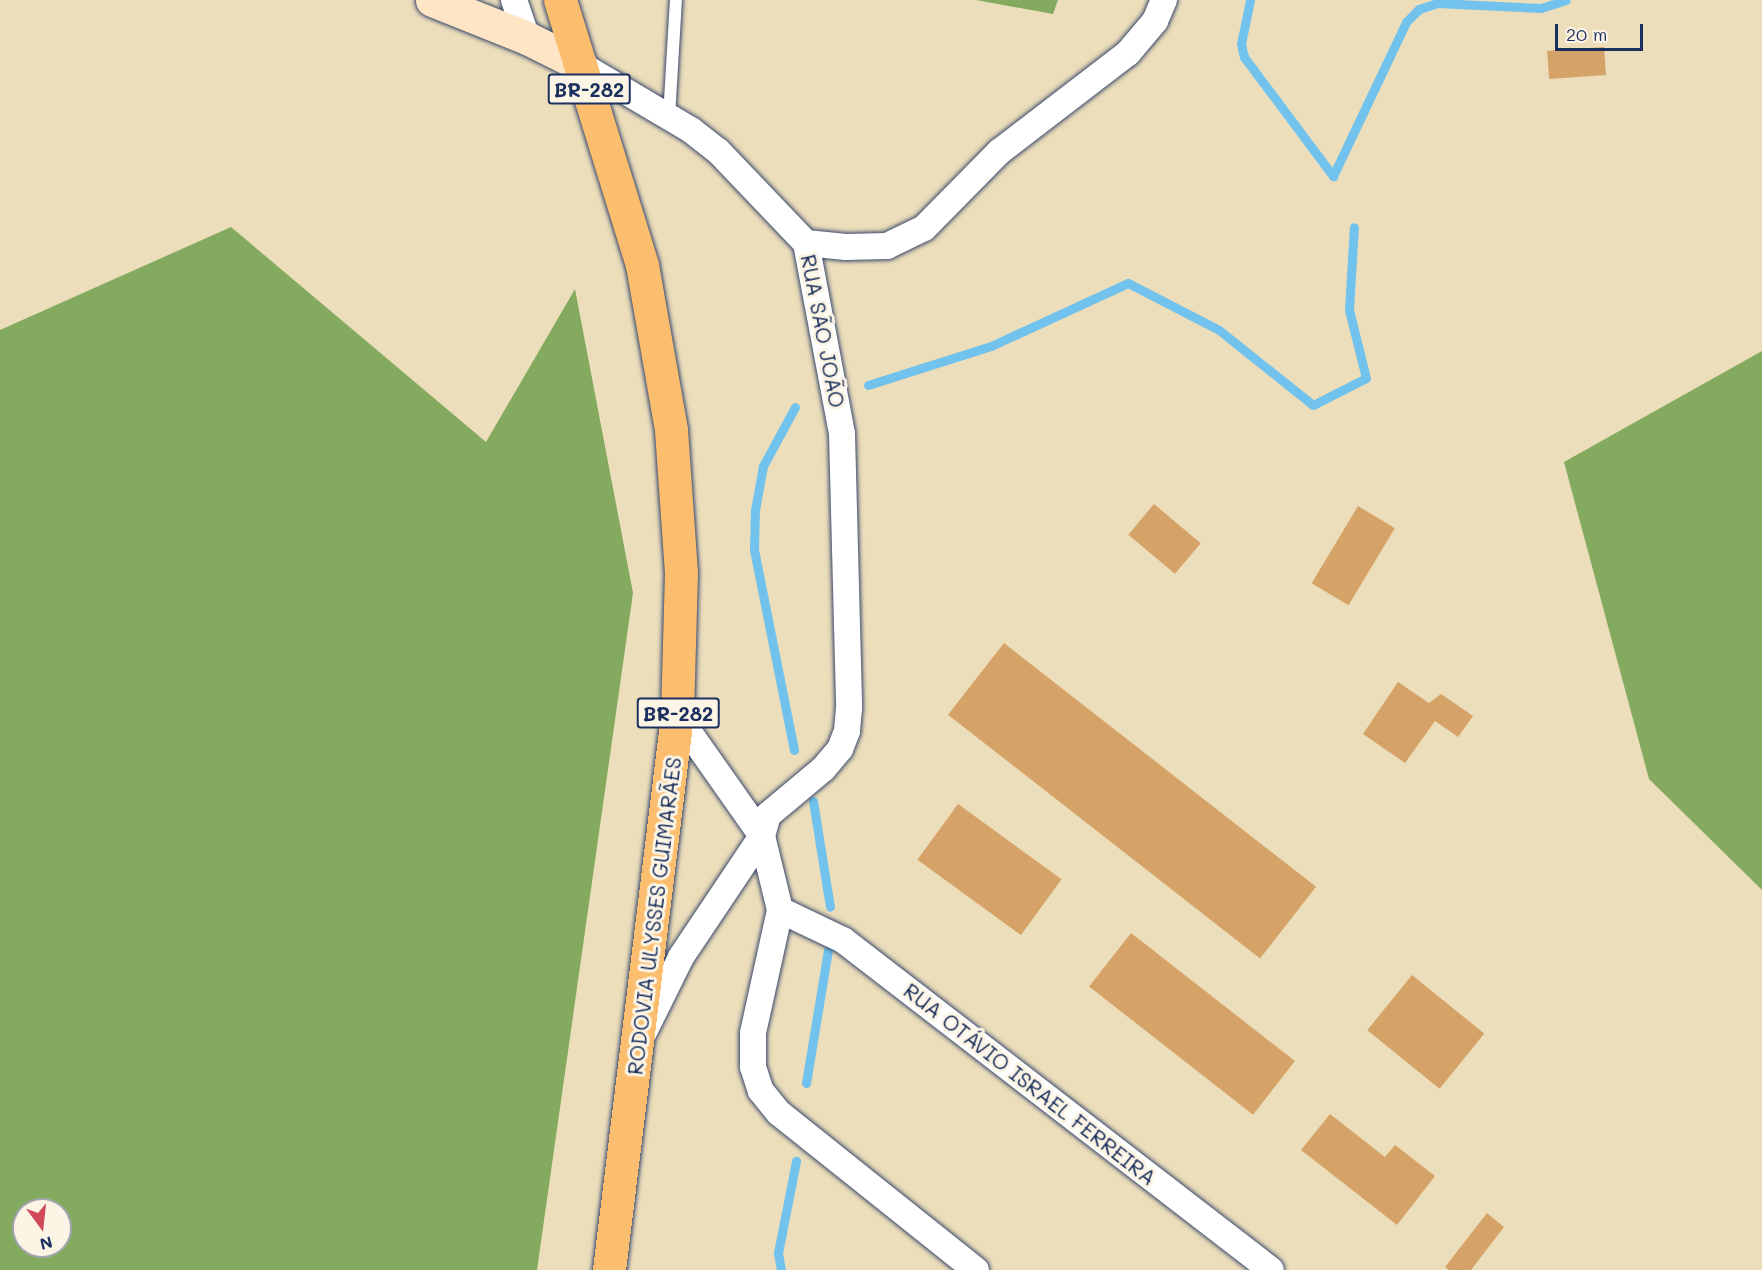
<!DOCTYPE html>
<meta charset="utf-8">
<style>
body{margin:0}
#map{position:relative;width:1762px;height:1270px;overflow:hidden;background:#ecdebb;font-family:Mali,sans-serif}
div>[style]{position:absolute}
.forest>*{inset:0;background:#84aa60}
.stream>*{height:9px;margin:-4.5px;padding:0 4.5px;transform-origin:4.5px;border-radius:4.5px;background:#71c2ec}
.building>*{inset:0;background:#d5a367;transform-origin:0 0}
.roads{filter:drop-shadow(0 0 2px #3a496c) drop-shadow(0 0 2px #3a496c)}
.lane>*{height:12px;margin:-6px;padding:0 6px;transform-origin:6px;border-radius:6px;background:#fff}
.street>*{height:26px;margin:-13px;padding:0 13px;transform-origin:13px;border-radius:13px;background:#fff}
.secondary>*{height:33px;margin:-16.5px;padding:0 16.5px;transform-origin:16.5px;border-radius:16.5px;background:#fde5c5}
.highway>*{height:33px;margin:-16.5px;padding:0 16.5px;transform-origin:16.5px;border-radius:16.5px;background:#fbbd6e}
span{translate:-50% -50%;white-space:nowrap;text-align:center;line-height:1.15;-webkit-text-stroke:6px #fcf5e5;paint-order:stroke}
.shield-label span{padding:2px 4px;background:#fcf5e5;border:2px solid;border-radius:4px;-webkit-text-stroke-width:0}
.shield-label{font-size:20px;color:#1b2f5e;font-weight:700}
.street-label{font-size:21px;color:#1b2f5e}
.north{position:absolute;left:12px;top:1198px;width:60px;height:60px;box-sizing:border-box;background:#fcf5e5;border:2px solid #a2a6af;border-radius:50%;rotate:165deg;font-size:16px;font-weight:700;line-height:24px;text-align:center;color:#1b2f5e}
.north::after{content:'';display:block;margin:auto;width:21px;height:27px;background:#d1495b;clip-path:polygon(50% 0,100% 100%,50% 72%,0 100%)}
.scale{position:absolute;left:1555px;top:24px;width:88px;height:27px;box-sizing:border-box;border:3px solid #1b2f5e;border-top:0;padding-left:8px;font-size:18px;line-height:21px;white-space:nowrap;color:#1b2f5e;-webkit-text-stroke:4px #fcf5e5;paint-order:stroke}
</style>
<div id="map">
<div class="forest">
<i style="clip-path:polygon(976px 0,1058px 0,1053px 14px)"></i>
<i style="clip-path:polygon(evenodd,231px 227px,486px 442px,575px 289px,633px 593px,537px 1270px,0 1270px,0 330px,231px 227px,24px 1210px,60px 1210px,60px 1246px,24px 1246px,24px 1210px)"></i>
<i style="clip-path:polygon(1762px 351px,1762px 890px,1649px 779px,1564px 462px)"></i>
</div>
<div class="stream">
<i style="left:1250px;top:0;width:45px;rotate:101.6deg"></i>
<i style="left:1241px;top:44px;width:13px;rotate:77deg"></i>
<i style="left:1244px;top:57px;width:149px;rotate:53.2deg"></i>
<i style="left:1333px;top:176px;width:170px;rotate:-64.6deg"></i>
<i style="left:1406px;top:22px;width:18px;rotate:-45deg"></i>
<i style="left:1419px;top:9px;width:19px;rotate:-18deg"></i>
<i style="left:1437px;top:3px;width:104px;rotate:2.8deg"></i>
<i style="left:1541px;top:8px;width:26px;rotate:-18deg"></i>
<i style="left:868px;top:385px;width:129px;rotate:-17.6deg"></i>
<i style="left:991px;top:346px;width:151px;rotate:-24.7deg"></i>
<i style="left:1128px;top:283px;width:102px;rotate:27.3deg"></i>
<i style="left:1219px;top:330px;width:120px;rotate:38.6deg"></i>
<i style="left:1313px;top:405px;width:59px;rotate:-27deg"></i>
<i style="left:1366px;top:378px;width:70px;rotate:-104deg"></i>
<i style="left:1349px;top:310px;width:83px;rotate:-86.6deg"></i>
<i style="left:794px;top:750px;width:204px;rotate:-101.3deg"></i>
<i style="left:754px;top:550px;width:40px;rotate:-88.6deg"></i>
<i style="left:755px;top:510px;width:45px;rotate:-79.7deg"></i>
<i style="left:763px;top:466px;width:67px;rotate:-61.5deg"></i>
<i style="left:813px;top:801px;width:107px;rotate:80.9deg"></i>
<i style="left:806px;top:1083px;width:135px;rotate:-80.6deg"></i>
<i style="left:781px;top:1270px;width:17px;rotate:-100deg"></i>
<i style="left:778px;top:1253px;width:94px;rotate:-78.9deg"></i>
</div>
<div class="building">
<i style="left:1604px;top:47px;width:28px;height:57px;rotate:86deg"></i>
<i style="left:1154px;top:504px;width:61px;height:40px;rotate:40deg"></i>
<i style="left:1358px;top:506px;width:43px;height:90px;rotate:31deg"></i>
<i style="left:1004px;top:643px;width:396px;height:91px;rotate:38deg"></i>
<i style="clip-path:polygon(1398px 682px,1429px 703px,1441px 694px,1473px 716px,1458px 737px,1435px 721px,1405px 763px,1363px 734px)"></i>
<i style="left:958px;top:804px;width:128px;height:69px;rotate:36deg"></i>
<i style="left:1131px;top:933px;width:208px;height:68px;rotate:38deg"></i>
<i style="left:1412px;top:975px;width:93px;height:71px;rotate:39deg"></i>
<i style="clip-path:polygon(1330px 1114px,1385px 1157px,1395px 1145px,1435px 1176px,1397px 1225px,1301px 1150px)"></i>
<i style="clip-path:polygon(1487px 1213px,1504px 1227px,1471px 1270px,1449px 1270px,1445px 1267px)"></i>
</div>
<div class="roads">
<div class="lane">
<i style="left:669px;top:117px;width:117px;rotate:-86.6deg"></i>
</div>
<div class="street">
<i style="left:514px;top:0;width:40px;rotate:71.1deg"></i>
<i style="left:581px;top:65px;width:128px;rotate:30.6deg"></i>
<i style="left:691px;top:130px;width:34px;rotate:38deg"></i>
<i style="left:718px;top:151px;width:127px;rotate:46.3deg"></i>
<i style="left:806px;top:243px;width:194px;rotate:79.3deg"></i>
<i style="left:842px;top:434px;width:274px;rotate:88.5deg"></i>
<i style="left:849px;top:708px;width:23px;rotate:95deg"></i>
<i style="left:847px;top:731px;width:19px;rotate:111deg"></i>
<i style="left:840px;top:749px;width:26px;rotate:130deg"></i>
<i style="left:823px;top:769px;width:72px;rotate:140.1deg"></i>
<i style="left:768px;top:815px;width:22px;rotate:106deg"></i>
<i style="left:762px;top:836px;width:76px;rotate:76.3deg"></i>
<i style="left:780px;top:910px;width:126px;rotate:102.4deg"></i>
<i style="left:753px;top:1033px;width:34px;rotate:90deg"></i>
<i style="left:753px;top:1067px;width:25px;rotate:72deg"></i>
<i style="left:761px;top:1091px;width:28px;rotate:51deg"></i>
<i style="left:779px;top:1113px;width:252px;rotate:38.6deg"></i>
<i style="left:806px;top:243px;width:40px;rotate:5.7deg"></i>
<i style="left:846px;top:247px;width:41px;rotate:-1.4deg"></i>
<i style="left:887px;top:246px;width:41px;rotate:-25.9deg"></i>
<i style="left:924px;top:228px;width:107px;rotate:-45.4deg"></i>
<i style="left:999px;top:152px;width:163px;rotate:-37.5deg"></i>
<i style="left:1128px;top:53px;width:42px;rotate:-49.8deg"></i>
<i style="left:1155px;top:21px;width:23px;rotate:-67deg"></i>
<i style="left:780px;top:910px;width:70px;rotate:25.5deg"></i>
<i style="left:843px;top:940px;width:540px;rotate:37.63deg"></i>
<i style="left:644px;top:1032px;width:84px;rotate:-63.7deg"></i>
<i style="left:681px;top:957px;width:146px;rotate:-56.2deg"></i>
<i style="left:762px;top:836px;width:148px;rotate:-125.1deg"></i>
</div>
<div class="secondary">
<i style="left:432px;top:0;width:102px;rotate:21.8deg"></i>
<i style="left:527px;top:38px;width:60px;rotate:26.6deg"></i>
</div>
<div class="highway">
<i style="left:560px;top:0;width:277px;rotate:72.8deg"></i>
<i style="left:642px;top:265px;width:168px;rotate:80deg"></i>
<i style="left:671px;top:430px;width:142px;rotate:86deg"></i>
<i style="left:681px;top:572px;width:143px;rotate:91.6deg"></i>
<i style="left:677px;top:715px;width:559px;rotate:96.99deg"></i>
</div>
</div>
<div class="shield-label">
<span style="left:589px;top:89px">BR-282</span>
<span style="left:678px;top:713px">BR-282</span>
</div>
<div class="street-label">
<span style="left:823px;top:331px;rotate:79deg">RUA SÃO JOÃO</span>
<span style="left:654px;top:916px;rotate:-83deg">RODOVIA ULYSSES GUIMARÃES</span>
<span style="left:1030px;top:1084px;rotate:38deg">RUA OTÁVIO ISRAEL FERREIRA</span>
</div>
<div class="north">N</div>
<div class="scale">20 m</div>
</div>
